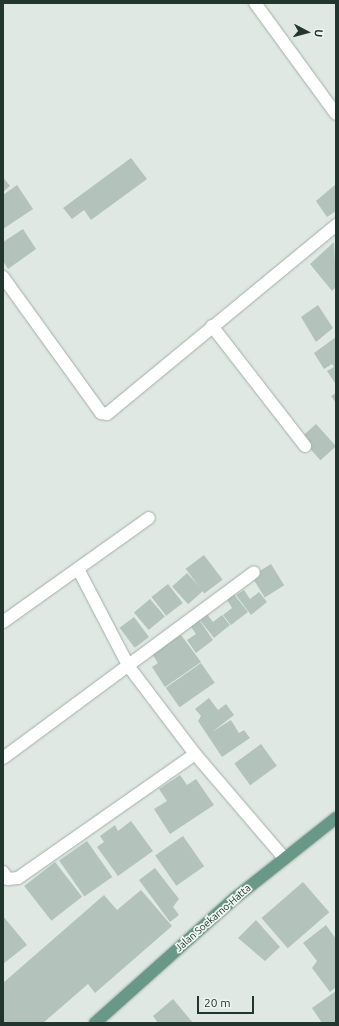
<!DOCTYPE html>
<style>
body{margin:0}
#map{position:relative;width:339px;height:1026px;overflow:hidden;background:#dfe8e3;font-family:Ubuntu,sans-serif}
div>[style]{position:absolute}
.building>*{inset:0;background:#b4c2bc;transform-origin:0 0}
.roads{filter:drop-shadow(0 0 1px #a3afa9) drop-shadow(0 0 1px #a3afa9)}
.minor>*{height:12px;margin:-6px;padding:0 6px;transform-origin:6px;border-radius:6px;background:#fff}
.major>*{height:12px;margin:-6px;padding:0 6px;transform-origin:6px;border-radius:6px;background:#699889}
span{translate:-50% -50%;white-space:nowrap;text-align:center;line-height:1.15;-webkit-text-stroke:3.5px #eef5f1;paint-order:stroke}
.street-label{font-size:10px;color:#22352f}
.frame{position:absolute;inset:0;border:4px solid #22352f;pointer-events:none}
.north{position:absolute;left:287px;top:12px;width:40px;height:40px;-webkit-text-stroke:3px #eef5f1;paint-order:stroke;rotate:96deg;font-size:11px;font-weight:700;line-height:16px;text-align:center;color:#22352f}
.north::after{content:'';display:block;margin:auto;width:14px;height:18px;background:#22352f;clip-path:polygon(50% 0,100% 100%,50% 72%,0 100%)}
.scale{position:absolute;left:197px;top:996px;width:57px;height:18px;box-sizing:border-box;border:2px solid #22352f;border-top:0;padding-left:5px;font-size:12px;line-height:14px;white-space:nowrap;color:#22352f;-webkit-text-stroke:3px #eef5f1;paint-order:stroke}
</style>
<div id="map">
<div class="building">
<i style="clip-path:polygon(131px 158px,147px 179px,91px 220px,84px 210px,72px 219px,63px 208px)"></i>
<i style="clip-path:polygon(3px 177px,10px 186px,3px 192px)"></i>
<i style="clip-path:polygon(336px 184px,336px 211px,327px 217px,316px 201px)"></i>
<i style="clip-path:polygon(17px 185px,33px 209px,3px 229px,3px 195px)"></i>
<i style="clip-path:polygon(23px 229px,36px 249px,8px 269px,3px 261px,3px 242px)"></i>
<i style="clip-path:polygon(334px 242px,336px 287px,332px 291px,310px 264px)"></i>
<i style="clip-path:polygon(318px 305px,333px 328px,316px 342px,301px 317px)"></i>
<i style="clip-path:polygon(336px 337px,336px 383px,335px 383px,327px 371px,334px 367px,332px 364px,324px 369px,314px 353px)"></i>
<i style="clip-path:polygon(336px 393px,336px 403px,331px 396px)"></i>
<i style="left:316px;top:424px;width:30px;height:21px;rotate:48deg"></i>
<i style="left:204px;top:555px;width:31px;height:23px;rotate:53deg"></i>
<i style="left:271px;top:564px;width:25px;height:23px;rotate:58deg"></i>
<i style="left:187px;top:573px;width:24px;height:20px;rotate:48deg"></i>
<i style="left:168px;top:584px;width:24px;height:21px;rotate:52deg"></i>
<i style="clip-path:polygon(244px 590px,250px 599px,259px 592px,267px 602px,251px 615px,236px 595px)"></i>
<i style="clip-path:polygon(233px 593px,248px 612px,231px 625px,223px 615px,232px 608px,226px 598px)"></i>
<i style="left:150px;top:599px;width:23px;height:21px;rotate:50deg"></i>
<i style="clip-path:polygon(206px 613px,213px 622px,222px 615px,230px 625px,214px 638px,199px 619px)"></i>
<i style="left:134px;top:617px;width:25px;height:18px;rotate:53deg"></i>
<i style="clip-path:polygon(198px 618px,213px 640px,196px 653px,187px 640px,196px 634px,189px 624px)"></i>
<i style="clip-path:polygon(181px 635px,201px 662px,165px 687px,152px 667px,158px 663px,152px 654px)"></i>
<i style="left:201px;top:663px;width:24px;height:43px;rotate:55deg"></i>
<i style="clip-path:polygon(209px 698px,218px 710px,226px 704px,234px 715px,212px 732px,231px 720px,239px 733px,244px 730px,250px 738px,222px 757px,198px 721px,201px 716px,195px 709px)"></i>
<i style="left:261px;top:744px;width:27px;height:33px;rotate:54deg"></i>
<i style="clip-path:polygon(180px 775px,187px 785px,196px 779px,214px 805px,170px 834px,154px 809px,167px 801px,159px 789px)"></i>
<i style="clip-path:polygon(131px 821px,153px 851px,118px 876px,97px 847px,104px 842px,100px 836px,115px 825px,118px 831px)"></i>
<i style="left:183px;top:836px;width:37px;height:34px;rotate:55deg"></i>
<i style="left:87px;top:841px;width:44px;height:34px;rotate:55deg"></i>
<i style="left:55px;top:862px;width:44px;height:39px;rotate:52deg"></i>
<i style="clip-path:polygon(155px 868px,179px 899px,173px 907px,179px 915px,170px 922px,139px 880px)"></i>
<i style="left:303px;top:882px;width:40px;height:55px;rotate:49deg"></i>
<i style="clip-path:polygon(141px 890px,172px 926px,95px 993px,88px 984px,43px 1023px,3px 1023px,3px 983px,104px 895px,117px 910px)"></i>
<i style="clip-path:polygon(3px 916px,27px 945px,3px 964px)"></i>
<i style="clip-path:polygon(256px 920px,280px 947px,265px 961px,238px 938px)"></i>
<i style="clip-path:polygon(326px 925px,336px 939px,336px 987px,330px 992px,312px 968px,317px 961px,303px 943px)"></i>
<i style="clip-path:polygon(336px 991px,336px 1023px,322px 1023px,312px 1008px)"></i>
<i style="clip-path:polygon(173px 999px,193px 1023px,158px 1023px,153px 1016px)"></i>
</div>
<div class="roads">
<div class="minor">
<i style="left:255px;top:3px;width:137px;rotate:53.9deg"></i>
<i style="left:3px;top:277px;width:168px;rotate:54.2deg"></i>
<i style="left:101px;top:413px;width:6px;rotate:9deg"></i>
<i style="left:107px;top:414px;width:297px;rotate:-39.5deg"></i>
<i style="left:212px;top:326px;width:152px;rotate:52.2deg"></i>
<i style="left:78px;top:569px;width:110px;rotate:62.5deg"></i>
<i style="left:129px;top:667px;width:109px;rotate:52.8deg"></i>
<i style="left:195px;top:754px;width:137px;rotate:49.4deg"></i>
<i style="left:3px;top:622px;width:179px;rotate:-35.5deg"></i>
<i style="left:3px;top:758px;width:312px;rotate:-36.5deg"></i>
<i style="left:3px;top:872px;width:9px;rotate:54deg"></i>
<i style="left:8px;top:879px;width:10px;rotate:-6deg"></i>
<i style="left:18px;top:878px;width:216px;rotate:-35deg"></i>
</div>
<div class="major">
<i style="left:95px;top:1023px;width:188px;rotate:-41.8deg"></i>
<i style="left:235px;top:898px;width:129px;rotate:-38.4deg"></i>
</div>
</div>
<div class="street-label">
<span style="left:213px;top:918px;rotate:-41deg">Jalan Soekarno-Hatta</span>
</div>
<div class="frame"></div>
<div class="north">U</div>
<div class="scale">20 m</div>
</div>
